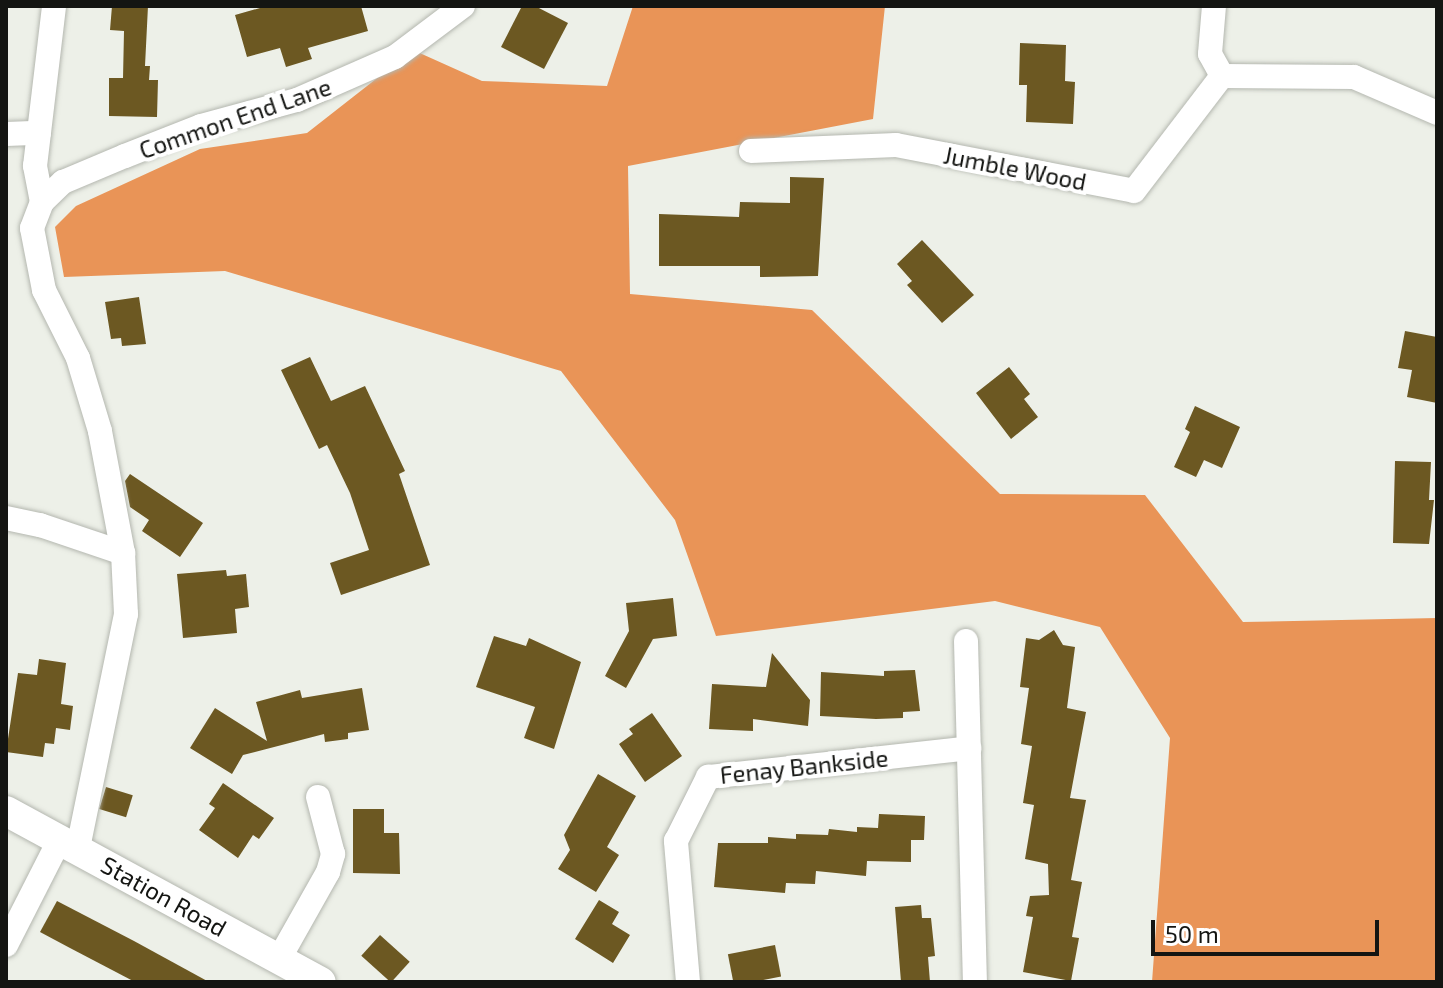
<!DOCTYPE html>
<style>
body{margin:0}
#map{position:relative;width:1443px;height:988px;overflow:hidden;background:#edf0e8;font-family:"Exo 2",sans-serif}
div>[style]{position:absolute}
.forest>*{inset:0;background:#e99457}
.building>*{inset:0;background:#6c5822;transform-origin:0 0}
.roads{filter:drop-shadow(0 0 2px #b4b7af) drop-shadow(0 0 2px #b4b7af)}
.minor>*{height:24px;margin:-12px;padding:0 12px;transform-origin:12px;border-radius:12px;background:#fff}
.tertiary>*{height:30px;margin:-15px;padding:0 15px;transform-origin:15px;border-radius:15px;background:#fff}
span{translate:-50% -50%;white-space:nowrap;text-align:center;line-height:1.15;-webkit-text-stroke:8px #fff;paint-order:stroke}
.street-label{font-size:24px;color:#141512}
.frame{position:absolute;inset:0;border:8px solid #141512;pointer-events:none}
.scale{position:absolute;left:1151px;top:920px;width:228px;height:36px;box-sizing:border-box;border:4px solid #141512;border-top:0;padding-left:10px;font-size:24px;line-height:28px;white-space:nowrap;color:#141512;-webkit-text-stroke:6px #fff;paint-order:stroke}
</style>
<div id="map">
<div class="forest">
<i style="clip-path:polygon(633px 6px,885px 6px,873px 119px,628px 166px,630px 294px,812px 310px,1000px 494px,1145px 495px,1243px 622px,1437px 618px,1437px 982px,1152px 982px,1170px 738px,1100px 627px,995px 601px,716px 636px,675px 520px,561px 371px,225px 271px,64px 277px,55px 227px,76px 206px,200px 149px,307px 133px,413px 50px,482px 81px,607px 86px)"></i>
</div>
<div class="building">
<i style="clip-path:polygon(112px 6px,148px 6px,145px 66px,150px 66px,149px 80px,158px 80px,157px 117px,109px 116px,109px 78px,123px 78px,124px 31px,110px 30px)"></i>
<i style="clip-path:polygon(267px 6px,361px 6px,368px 31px,308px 48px,312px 59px,286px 67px,280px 48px,247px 57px,235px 15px)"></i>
<i style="clip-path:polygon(522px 6px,535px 6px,568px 23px,544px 69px,501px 47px)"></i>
<i style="clip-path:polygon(1020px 43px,1066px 45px,1065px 81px,1075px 82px,1073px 124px,1026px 122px,1027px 85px,1019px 85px)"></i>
<i style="clip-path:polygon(790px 177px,824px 178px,818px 276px,760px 277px,760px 266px,659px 266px,659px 214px,739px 217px,740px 202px,790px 203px)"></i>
<i style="clip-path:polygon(922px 240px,974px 295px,942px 323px,907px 285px,912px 281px,897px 264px)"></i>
<i style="clip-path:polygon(139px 297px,146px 344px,122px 346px,121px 338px,111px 339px,105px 302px)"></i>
<i style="clip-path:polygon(1405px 331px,1437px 337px,1437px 403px,1407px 397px,1412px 370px,1398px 368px)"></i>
<i style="clip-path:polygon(310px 357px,331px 401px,365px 386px,405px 471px,399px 474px,430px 565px,341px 595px,330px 563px,369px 550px,350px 493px,327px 445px,319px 449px,281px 370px)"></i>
<i style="clip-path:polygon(1009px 367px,1030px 394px,1024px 399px,1038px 417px,1011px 439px,976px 393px)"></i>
<i style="clip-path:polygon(1195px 406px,1240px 427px,1222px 468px,1204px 460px,1196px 477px,1174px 467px,1190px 432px,1185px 429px)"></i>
<i style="clip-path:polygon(1395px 461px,1431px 462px,1429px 500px,1434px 500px,1429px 544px,1393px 543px)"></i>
<i style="clip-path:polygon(130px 474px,203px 523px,180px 557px,142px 531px,149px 520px,130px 507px,125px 481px)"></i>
<i style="clip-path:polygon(226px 570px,227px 576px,246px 574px,249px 607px,235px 609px,237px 633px,183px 638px,177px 574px)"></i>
<i style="clip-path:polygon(673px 598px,677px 636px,653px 639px,626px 688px,605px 676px,629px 631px,626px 603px)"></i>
<i style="clip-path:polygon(1054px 630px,1063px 645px,1075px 647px,1067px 708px,1086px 712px,1070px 798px,1086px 800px,1071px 880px,1082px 882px,1072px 937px,1079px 938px,1071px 981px,1023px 972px,1033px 917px,1026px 916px,1030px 896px,1049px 895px,1048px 864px,1025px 859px,1034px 805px,1023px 803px,1032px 746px,1021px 744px,1029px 688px,1020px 687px,1026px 638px,1039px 640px)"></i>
<i style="clip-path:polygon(494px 636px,526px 646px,529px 638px,581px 662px,554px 749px,524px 738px,535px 707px,476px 687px)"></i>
<i style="clip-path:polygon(772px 653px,810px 700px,808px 726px,753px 719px,753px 731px,709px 729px,712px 684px,766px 687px)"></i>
<i style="clip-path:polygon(39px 659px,66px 663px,61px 704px,73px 706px,70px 730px,56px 728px,54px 744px,45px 743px,43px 757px,6px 752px,18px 673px,37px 675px)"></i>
<i style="clip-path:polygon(915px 670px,920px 711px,903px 712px,903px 718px,876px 719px,820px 716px,821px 672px,884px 676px,884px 671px)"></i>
<i style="clip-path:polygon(362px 688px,369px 730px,348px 733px,348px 739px,325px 742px,324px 734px,243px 755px,232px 774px,190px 748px,215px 708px,267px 741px,256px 702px,300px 690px,302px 698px)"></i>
<i style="clip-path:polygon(652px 713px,682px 756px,645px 782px,619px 744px,633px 734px,629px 729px)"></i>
<i style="clip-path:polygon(598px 774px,636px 796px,607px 847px,619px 855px,596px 892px,558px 869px,570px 850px,564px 835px)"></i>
<i style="clip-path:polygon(223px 783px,274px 818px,259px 839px,253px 835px,238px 858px,199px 830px,215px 808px,209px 804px)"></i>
<i style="left:106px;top:787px;width:28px;height:23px;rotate:17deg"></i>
<i style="clip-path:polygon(353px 809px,384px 809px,384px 833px,399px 833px,400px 874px,353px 873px)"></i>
<i style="clip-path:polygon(879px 814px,925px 816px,924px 840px,911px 840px,911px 862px,867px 861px,866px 876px,816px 871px,815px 884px,786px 883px,785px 893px,714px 887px,718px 843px,768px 843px,768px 837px,796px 839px,796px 834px,828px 835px,829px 829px,857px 832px,857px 827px,878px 828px)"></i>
<i style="clip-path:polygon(599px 900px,619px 912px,612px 924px,630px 935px,613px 963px,575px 939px)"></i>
<i style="clip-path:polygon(57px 901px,134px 941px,209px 982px,135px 982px,70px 948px,40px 932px)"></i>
<i style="clip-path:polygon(921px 905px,922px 918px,931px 918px,935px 956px,928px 957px,930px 982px,901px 982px,895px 907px)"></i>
<i style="left:380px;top:935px;width:40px;height:28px;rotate:42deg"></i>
<i style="left:775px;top:945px;width:32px;height:48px;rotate:79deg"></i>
</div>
<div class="roads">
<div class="minor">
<i style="left:1214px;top:6px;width:48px;rotate:94.8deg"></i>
<i style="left:1210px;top:54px;width:25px;rotate:61deg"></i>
<i style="left:1222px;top:76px;width:132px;rotate:0.4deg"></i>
<i style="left:1354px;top:77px;width:90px;rotate:23.4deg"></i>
<i style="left:6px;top:134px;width:33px;rotate:-2deg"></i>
<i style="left:751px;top:151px;width:145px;rotate:-2.4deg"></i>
<i style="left:896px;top:145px;width:242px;rotate:10.9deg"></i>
<i style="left:1134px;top:191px;width:145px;rotate:-52.6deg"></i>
<i style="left:42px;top:202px;width:37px;rotate:-101deg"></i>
<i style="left:35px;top:166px;width:161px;rotate:-83.2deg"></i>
<i style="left:6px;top:518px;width:35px;rotate:12deg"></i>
<i style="left:40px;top:525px;width:88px;rotate:18.6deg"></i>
<i style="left:966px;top:641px;width:341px;rotate:88.5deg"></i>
<i style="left:78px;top:848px;width:239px;rotate:-78.4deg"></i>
<i style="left:126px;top:614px;width:61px;rotate:-92.8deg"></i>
<i style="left:123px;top:553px;width:124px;rotate:-100.7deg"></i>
<i style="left:100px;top:431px;width:76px;rotate:-106.8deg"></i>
<i style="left:78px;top:358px;width:76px;rotate:-116.6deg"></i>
<i style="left:44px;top:290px;width:63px;rotate:-101deg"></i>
<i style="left:32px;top:228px;width:28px;rotate:-69deg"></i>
<i style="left:42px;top:202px;width:29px;rotate:-44deg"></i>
<i style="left:63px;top:182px;width:67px;rotate:-22.8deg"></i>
<i style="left:125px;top:156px;width:82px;rotate:-21.5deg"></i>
<i style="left:201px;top:126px;width:99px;rotate:-15.2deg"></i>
<i style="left:297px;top:100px;width:107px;rotate:-23.7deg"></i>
<i style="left:395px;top:57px;width:85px;rotate:-36.9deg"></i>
<i style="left:6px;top:945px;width:119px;rotate:-63deg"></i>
<i style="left:279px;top:959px;width:100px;rotate:-60.6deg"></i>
<i style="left:328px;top:872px;width:19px;rotate:-74deg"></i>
<i style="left:333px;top:854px;width:59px;rotate:-104.7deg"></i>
<i style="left:688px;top:982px;width:142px;rotate:-94.9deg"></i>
<i style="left:676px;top:841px;width:72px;rotate:-63.4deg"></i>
<i style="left:708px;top:777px;width:263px;rotate:-6.3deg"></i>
</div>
<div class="tertiary">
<i style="left:6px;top:811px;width:358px;rotate:28.5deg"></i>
</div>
</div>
<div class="street-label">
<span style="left:235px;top:118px;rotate:-19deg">Common End Lane</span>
<span style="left:1015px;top:168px;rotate:11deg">Jumble Wood</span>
<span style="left:804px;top:766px;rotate:-6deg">Fenay Bankside</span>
<span style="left:164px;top:896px;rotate:29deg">Station Road</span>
</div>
<div class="frame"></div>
<div class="scale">50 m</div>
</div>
